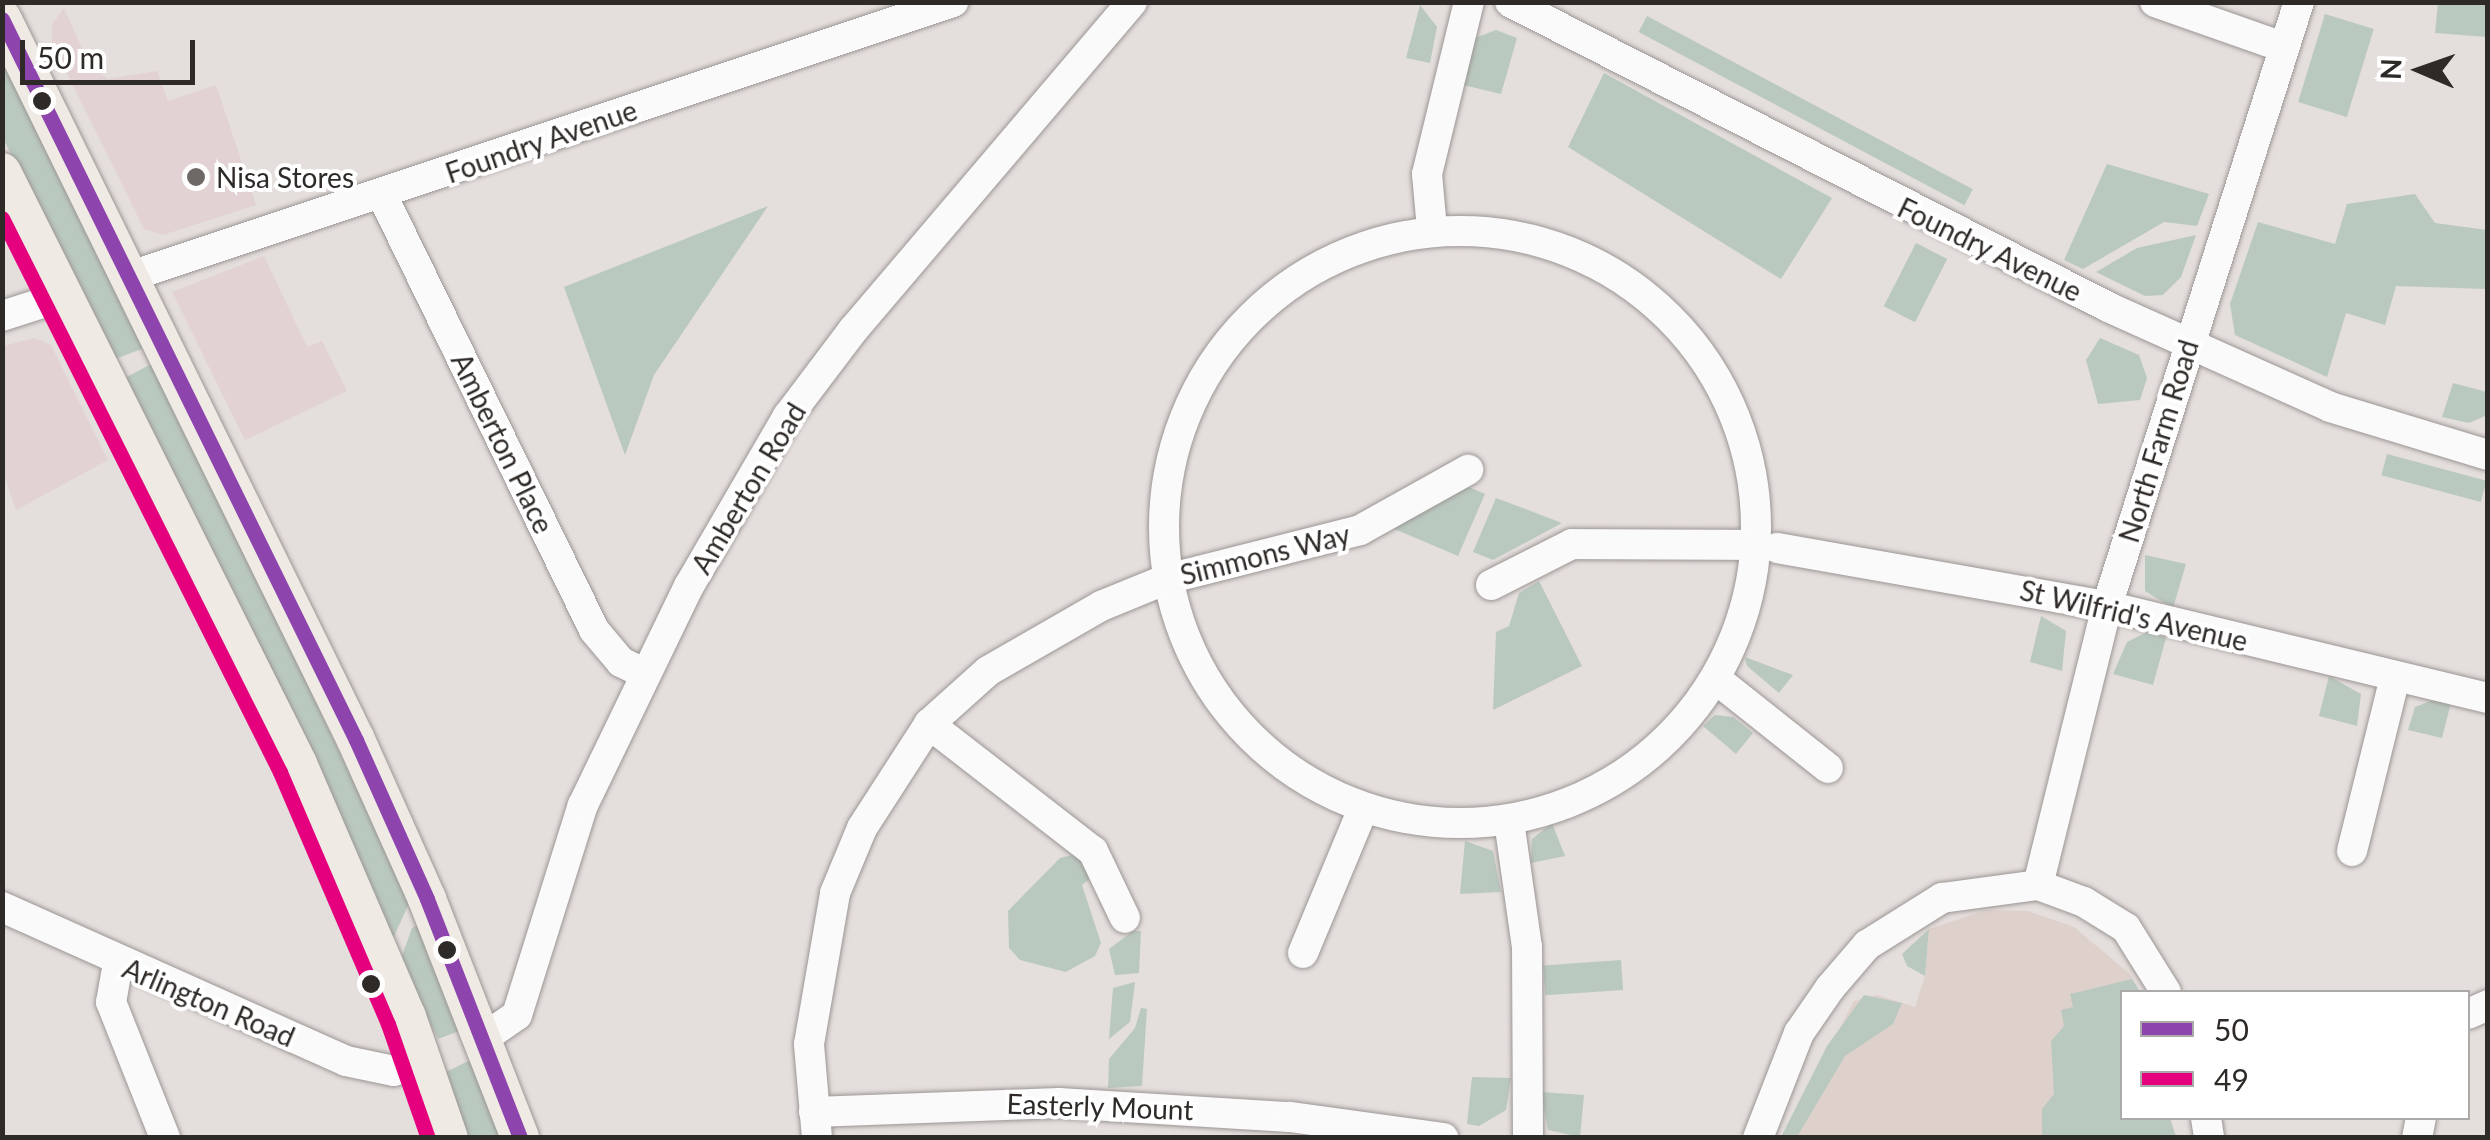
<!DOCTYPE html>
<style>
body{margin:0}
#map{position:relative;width:2490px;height:1140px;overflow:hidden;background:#e4dedc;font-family:Lato,sans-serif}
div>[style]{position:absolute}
.commercial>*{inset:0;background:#e2d2d3}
.built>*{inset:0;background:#ded1cc}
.green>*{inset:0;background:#bac9bf;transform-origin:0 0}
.roads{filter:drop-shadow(0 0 2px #9b9695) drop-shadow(0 0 2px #9b9695)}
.minor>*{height:30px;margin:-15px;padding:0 15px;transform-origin:15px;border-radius:15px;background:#fbfafa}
.minor>.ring{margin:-15px;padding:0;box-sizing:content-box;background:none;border:30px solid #fbfafa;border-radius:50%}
.major>*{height:38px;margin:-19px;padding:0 19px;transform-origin:19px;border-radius:19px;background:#efeae4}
.bus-1>*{height:15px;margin:-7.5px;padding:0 7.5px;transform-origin:7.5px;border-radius:7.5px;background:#8e44ad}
.bus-2>*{height:15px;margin:-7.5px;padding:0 7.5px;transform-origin:7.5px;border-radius:7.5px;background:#e5007d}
.dots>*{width:28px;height:28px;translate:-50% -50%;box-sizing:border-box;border:5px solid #fff;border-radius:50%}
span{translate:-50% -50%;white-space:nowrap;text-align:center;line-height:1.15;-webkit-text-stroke:8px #fff;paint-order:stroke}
.street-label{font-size:28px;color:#2e2a28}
.poi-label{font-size:28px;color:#2e2a28}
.left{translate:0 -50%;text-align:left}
.frame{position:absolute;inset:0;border:5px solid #2e2a28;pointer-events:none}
.legend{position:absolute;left:2120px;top:990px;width:350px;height:130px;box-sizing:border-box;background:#fff;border:2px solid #abaaa9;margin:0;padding:12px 18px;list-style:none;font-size:30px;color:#2e2a28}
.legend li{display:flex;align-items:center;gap:20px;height:50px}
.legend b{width:50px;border:2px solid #abaaa9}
.north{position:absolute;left:2370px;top:20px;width:100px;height:100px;-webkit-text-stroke:8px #fff;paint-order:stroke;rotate:272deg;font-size:28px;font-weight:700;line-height:40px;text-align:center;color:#2e2a28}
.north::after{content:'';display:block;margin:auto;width:35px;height:45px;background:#2e2a28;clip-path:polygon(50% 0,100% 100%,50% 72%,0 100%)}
.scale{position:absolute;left:20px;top:40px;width:175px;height:45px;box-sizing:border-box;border:5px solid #2e2a28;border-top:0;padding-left:12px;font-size:30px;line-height:35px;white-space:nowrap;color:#2e2a28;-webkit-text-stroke:8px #fff;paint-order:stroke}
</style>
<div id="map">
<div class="commercial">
<i style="clip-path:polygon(64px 8px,88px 62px,107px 79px,157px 71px,168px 101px,216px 85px,256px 205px,163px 235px,144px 229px,52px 43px,52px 24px)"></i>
<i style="clip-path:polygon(264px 256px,307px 347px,322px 341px,347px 391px,245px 440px,172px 292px)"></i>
<i style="clip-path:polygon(35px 338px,51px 345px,108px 460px,16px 510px,3px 472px,3px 346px)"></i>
</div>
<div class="built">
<i style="clip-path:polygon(1986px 910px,2028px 911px,2074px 927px,2130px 974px,2140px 992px,2122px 992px,2122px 1118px,2170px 1118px,2176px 1137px,1781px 1138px,1854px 1001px,1877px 995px,1915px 1007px,1925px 976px,1929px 929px)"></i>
</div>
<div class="green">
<i style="clip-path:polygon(2438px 3px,2487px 3px,2487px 37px,2435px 33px)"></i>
<i style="clip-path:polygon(1420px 5px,1437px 27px,1430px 63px,1406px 58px)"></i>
<i style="left:2325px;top:14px;width:51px;height:92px;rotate:17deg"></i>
<i style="left:1647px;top:16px;width:369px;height:18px;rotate:28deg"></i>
<i style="clip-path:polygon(1496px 30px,1517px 38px,1501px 94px,1459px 84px,1475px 38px)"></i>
<i style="clip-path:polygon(2px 52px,147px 347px,112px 360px,3px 138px)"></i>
<i style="clip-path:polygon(1604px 73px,1832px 198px,1781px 279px,1568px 147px)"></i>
<i style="clip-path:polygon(2107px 164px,2209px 194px,2197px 226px,2164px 222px,2083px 269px,2064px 260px)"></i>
<i style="clip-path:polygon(2415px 194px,2435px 223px,2487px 230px,2487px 289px,2396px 286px,2385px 325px,2346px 313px,2327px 377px,2235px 335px,2230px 304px,2258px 222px,2335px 244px,2347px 204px)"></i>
<i style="clip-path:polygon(768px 206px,654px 375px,625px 455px,564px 287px)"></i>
<i style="clip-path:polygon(2196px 235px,2181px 277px,2163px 295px,2145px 296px,2096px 272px,2137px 248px)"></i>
<i style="left:1916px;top:243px;width:35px;height:71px;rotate:27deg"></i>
<i style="clip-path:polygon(2100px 338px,2139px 355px,2147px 378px,2140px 400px,2098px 404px,2086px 360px)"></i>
<i style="clip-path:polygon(155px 362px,410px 901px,392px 941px,121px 380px)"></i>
<i style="clip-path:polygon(2453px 383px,2487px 392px,2487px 415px,2469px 423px,2442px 417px)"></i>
<i style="left:2387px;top:454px;width:103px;height:22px;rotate:15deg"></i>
<i style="clip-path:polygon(1469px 487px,1485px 494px,1458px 556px,1390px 527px)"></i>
<i style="clip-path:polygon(1496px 498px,1562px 523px,1493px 560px,1473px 552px)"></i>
<i style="clip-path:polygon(2145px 555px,2186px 564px,2173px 608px,2145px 591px)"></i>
<i style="clip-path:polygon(1539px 581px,1582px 666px,1493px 710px,1496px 632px,1509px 626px,1519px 593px)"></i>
<i style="clip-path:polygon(2041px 616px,2066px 631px,2062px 671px,2030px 662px)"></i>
<i style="clip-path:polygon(2147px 632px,2166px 638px,2153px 685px,2113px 674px,2127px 642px)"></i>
<i style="clip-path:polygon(1745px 657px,1793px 675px,1779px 693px,1747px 666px)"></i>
<i style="clip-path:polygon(2329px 676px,2361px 694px,2357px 726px,2319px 716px)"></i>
<i style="clip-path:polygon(2433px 700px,2451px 703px,2442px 738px,2408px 730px,2415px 707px)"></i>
<i style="clip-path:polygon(1715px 715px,1733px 717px,1753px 733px,1736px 754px,1703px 726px)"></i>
<i style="clip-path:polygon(1552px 823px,1565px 856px,1531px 863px,1532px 839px)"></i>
<i style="clip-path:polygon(1465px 841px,1493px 851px,1501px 892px,1460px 894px)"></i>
<i style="clip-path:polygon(1076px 854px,1096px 874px,1082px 885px,1101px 943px,1095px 956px,1066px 972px,1020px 960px,1009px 948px,1008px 911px,1060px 858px)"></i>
<i style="clip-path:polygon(419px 924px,459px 1031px,438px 1039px,399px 964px,412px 928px)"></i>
<i style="clip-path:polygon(1929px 929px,1925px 976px,1907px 966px,1902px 954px)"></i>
<i style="clip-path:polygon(1133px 931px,1141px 931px,1139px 973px,1115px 975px,1109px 949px)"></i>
<i style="left:1621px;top:960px;width:30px;height:78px;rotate:86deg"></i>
<i style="clip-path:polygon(2132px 979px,2140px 992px,2122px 992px,2122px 1118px,2170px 1118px,2176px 1137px,2042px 1136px,2042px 1109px,2054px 1094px,2051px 1041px,2064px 1026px,2061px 1010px,2073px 1007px,2070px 994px)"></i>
<i style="clip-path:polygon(1135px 982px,1130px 1022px,1109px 1039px,1113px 988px)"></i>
<i style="clip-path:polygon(1864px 995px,1902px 1003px,1893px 1024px,1845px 1056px,1797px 1137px,1781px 1137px,1827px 1046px)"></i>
<i style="clip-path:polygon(1141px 1008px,1147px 1009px,1142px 1086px,1108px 1088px,1109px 1059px,1135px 1028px)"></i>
<i style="clip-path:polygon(468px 1061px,472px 1062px,503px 1137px,465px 1137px,444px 1073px)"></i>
<i style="clip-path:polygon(1472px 1077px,1511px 1078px,1506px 1110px,1479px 1126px,1467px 1124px)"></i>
<i style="clip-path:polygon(1541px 1092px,1584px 1095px,1580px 1137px,1548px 1130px)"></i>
</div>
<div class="roads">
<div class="minor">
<i style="left:1510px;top:2px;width:671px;rotate:27.02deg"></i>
<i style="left:2108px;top:307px;width:243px;rotate:24.2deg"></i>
<i style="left:2330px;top:407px;width:165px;rotate:16.9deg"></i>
<i style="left:2155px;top:2px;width:136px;rotate:19.4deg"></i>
<i style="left:382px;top:195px;width:484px;rotate:64deg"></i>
<i style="left:594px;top:630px;width:42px;rotate:49.8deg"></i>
<i style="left:621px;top:662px;width:25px;rotate:26deg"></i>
<i style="left:1432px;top:229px;width:55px;rotate:-95.2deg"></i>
<i style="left:1427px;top:174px;width:177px;rotate:-76.3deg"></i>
<i class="ring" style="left:1164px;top:231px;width:562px;height:562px"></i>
<i style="left:128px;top:277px;width:870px;rotate:-18.43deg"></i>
<i style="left:2px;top:316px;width:65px;rotate:-17.9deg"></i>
<i style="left:1777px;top:548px;width:335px;rotate:10deg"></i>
<i style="left:2107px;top:606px;width:392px;rotate:13.6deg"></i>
<i style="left:1491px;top:585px;width:91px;rotate:-26.8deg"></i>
<i style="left:1572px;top:544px;width:185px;rotate:0.3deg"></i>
<i style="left:1716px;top:679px;width:143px;rotate:38.5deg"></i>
<i style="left:929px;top:724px;width:207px;rotate:37.8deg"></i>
<i style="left:1093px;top:851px;width:74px;rotate:64.5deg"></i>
<i style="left:1509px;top:821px;width:127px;rotate:81.9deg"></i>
<i style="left:1527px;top:947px;width:191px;rotate:89.7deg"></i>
<i style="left:2352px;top:851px;width:179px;rotate:-76.1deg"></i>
<i style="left:2038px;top:885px;width:287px;rotate:-76.1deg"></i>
<i style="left:2107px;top:606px;width:634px;rotate:-72.37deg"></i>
<i style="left:2px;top:907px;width:377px;rotate:24.1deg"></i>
<i style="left:346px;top:1061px;width:49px;rotate:11.8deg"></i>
<i style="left:394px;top:1071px;width:28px;rotate:-18deg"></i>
<i style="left:1303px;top:953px;width:156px;rotate:-67.4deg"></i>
<i style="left:118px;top:963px;width:40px;rotate:100deg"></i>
<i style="left:111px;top:1002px;width:146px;rotate:68.3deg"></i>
<i style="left:2468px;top:1014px;width:22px;rotate:-24deg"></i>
<i style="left:484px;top:1038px;width:40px;rotate:-34.9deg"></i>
<i style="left:517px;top:1015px;width:220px;rotate:-72.6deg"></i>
<i style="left:583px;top:805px;width:243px;rotate:-64.2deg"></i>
<i style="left:689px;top:586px;width:197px;rotate:-59.8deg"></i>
<i style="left:788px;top:416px;width:108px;rotate:-52.9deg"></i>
<i style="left:853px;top:330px;width:431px;rotate:-49.6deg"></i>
<i style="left:814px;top:1112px;width:245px;rotate:-2.1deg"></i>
<i style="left:1059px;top:1103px;width:231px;rotate:3.5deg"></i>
<i style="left:1290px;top:1117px;width:155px;rotate:7.8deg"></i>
<i style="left:2206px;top:1118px;width:20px;rotate:81deg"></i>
<i style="left:817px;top:1138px;width:94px;rotate:-94.9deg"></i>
<i style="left:809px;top:1044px;width:153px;rotate:-80.2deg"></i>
<i style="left:835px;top:893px;width:70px;rotate:-67.4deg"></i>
<i style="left:862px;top:828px;width:124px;rotate:-57.2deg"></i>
<i style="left:929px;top:724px;width:79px;rotate:-41.9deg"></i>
<i style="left:988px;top:671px;width:130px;rotate:-29.9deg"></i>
<i style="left:1101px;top:606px;width:71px;rotate:-22.2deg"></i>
<i style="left:1167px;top:579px;width:199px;rotate:-14.2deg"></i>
<i style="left:1360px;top:530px;width:124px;rotate:-29.1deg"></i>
<i style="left:1758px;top:1138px;width:113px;rotate:-68.7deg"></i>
<i style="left:1799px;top:1033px;width:55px;rotate:-55.4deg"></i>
<i style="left:1830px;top:988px;width:57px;rotate:-49.3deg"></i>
<i style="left:1867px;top:945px;width:89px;rotate:-32.1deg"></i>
<i style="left:1942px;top:898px;width:97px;rotate:-7.7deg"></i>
<i style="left:2038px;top:885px;width:49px;rotate:20.3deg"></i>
<i style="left:2084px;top:902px;width:49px;rotate:31.8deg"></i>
<i style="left:2126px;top:928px;width:75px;rotate:58deg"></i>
<i style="left:2417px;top:1138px;width:20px;rotate:-79deg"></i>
</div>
<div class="major">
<i style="left:2px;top:18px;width:804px;rotate:63.88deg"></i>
<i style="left:356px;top:740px;width:174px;rotate:65.9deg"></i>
<i style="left:427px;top:899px;width:256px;rotate:68.7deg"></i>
<i style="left:2px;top:172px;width:662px;rotate:63.43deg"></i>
<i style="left:298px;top:764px;width:275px;rotate:66.7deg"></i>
<i style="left:407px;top:1017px;width:128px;rotate:70.9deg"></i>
</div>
</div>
<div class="bus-1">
<i style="left:2px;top:19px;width:803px;rotate:63.85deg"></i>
<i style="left:356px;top:740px;width:174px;rotate:65.9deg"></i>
<i style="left:427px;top:899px;width:256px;rotate:68.7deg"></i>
</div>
<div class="bus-2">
<i style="left:2px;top:218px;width:620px;rotate:63.35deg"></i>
<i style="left:280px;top:772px;width:274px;rotate:66.8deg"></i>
<i style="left:388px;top:1024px;width:121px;rotate:70.7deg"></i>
</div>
<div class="dots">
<i style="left:42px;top:101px;background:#2e2a28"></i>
<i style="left:196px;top:177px;background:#6e6967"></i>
<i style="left:447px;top:950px;background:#2e2a28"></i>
<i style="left:371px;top:984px;background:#2e2a28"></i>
</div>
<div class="street-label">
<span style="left:541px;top:141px;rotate:-19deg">Foundry Avenue</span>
<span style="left:1990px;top:249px;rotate:26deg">Foundry Avenue</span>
<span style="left:2158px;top:441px;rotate:-73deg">North Farm Road</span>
<span style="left:503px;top:443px;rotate:64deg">Amberton Place</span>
<span style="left:748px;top:488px;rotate:-59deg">Amberton Road</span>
<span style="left:1265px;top:554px;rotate:-14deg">Simmons Way</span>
<span style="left:2134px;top:615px;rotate:13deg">St Wilfrid's Avenue</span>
<span style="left:209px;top:1002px;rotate:23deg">Arlington Road</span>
<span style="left:1100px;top:1106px;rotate:2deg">Easterly Mount</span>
</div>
<div class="poi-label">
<span class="left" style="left:216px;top:177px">Nisa Stores</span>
</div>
<div class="frame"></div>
<ul class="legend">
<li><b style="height:12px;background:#8e44ad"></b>50</li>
<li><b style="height:12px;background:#e5007d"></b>49</li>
</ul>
<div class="north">N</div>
<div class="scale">50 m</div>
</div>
